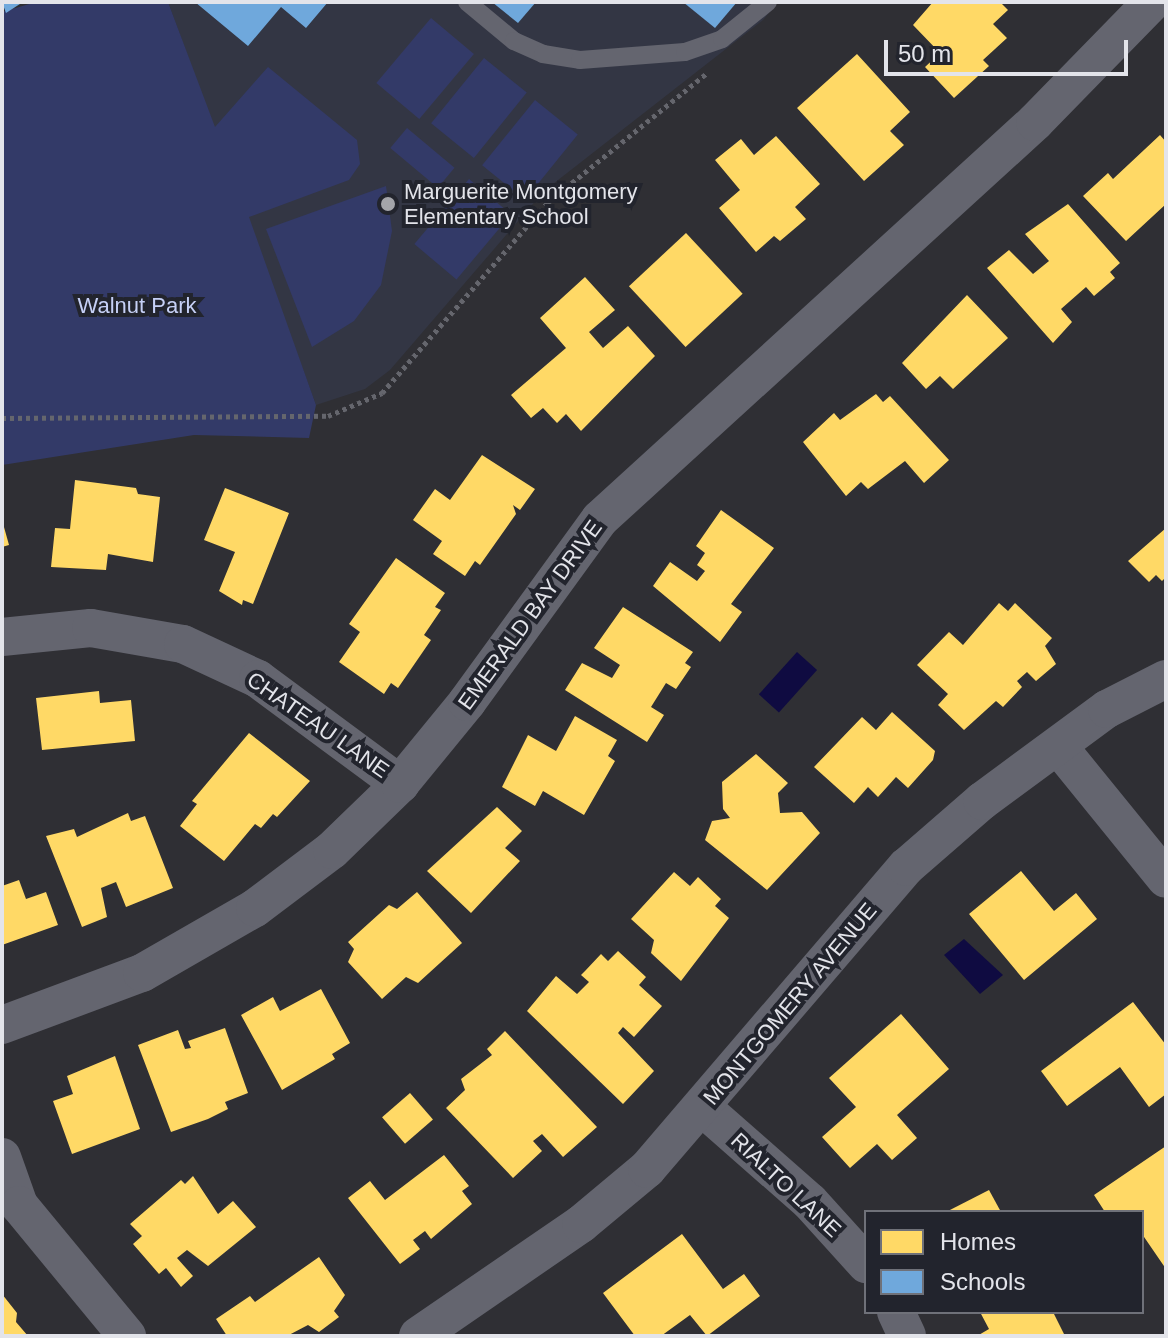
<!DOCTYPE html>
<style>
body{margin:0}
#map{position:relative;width:1168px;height:1338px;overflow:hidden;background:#2f2f34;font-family:Arial,sans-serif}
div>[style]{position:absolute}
.built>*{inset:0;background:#333644}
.green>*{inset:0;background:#333a68;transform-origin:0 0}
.water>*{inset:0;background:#0f0b41;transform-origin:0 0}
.homes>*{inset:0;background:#ffd966;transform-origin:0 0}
.schools>*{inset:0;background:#6fa8dc}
.path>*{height:5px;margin-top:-2.5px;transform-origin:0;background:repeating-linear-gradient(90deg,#65666d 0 4px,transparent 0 8px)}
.lane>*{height:18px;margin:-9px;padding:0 9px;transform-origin:9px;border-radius:9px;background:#64656f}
.street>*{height:38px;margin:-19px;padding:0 19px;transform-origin:19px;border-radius:19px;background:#64656f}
.dots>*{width:22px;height:22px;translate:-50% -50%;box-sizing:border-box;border:4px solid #22242d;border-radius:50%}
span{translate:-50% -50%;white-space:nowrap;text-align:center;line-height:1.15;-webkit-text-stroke:8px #22242d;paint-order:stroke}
.poi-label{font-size:22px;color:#e3e4ea}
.left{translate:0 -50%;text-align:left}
.park-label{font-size:22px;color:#c6d0f6}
.street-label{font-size:22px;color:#e3e4ea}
.frame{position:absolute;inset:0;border:4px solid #e3e4ea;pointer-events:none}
.legend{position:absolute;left:864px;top:1210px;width:280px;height:104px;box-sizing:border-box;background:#22242d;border:2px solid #6f7179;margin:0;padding:10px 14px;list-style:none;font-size:24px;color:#e3e4ea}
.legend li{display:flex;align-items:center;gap:16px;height:40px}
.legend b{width:40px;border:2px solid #6f7179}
.scale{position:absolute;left:884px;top:40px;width:244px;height:36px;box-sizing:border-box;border:4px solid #e3e4ea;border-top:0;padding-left:10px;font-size:24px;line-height:28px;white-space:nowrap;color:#e3e4ea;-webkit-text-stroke:6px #22242d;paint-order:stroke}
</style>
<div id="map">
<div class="built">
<i style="clip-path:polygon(168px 2px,778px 2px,763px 20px,544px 191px,390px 370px,365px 389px,316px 405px)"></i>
</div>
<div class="green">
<i style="clip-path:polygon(36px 2px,168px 2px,215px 127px,268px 67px,357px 140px,360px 164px,349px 180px,249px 217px,316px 405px,309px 438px,194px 435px,2px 465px,2px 12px)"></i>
<i style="left:431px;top:18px;width:56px;height:85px;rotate:40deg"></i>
<i style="left:484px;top:58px;width:55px;height:84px;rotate:39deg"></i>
<i style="left:535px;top:100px;width:55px;height:84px;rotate:39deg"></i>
<i style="left:407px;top:128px;width:62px;height:26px;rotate:40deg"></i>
<i style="left:469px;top:179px;width:55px;height:85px;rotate:40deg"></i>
<i style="clip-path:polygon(386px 186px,392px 231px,381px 285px,354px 321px,312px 347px,266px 229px)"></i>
</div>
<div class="water">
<i style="left:797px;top:652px;width:27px;height:57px;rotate:42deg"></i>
<i style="clip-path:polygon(964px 939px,1003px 975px,980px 994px,944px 955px)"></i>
</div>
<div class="homes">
<i style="clip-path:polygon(933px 2px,1000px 2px,1008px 10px,993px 24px,1007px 38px,983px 60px,989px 66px,954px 98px,925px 67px,940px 53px,913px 25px)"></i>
<i style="clip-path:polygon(857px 54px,910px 112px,890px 131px,904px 145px,864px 181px,797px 108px)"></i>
<i style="clip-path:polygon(1160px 135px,1166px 142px,1166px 204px,1126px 241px,1083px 196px,1108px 173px,1113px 179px)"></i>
<i style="clip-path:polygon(776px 136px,820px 184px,795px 207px,806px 219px,780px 241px,774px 236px,756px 252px,719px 208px,740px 190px,715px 160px,741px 139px,754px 155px)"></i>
<i style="clip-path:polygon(1068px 204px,1120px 263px,1110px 272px,1115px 278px,1094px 296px,1086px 287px,1061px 309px,1072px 322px,1053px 343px,987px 268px,1009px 250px,1033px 274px,1049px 261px,1025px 234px)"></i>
<i style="left:686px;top:233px;width:83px;height:78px;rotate:47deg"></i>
<i style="clip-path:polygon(585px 277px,615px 310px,589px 332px,603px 348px,628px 326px,655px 356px,581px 431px,566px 414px,557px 423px,543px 408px,531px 418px,511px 395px,566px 348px,540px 318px)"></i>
<i style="clip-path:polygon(967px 295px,1008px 338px,953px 389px,940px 376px,926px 389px,902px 363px)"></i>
<i style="clip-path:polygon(876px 394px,883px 402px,890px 396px,949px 460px,924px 483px,905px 461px,868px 489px,861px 482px,846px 496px,803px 442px,834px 413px,840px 420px)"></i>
<i style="clip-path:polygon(482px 455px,535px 489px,520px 510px,513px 505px,516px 514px,480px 565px,475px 561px,465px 576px,433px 554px,442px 541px,413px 520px,435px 489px,450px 500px)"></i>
<i style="clip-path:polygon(75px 480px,136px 488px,138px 494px,160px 497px,153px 562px,108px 554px,106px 570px,51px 567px,55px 528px,70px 529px)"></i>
<i style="clip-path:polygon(225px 488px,289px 513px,253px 604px,243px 600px,242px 605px,219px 591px,235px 552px,204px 540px)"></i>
<i style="clip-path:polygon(721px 510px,774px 548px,731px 604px,742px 612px,720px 642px,653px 586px,670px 562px,697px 581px,705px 571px,697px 565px,705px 553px,696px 546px)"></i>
<i style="clip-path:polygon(2px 520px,9px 545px,2px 547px)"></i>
<i style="clip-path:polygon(1166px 528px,1166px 577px,1162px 581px,1156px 575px,1149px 582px,1128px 561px)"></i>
<i style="clip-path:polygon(396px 558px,445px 593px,435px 607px,441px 610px,424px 635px,431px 640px,398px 688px,391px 683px,384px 694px,339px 662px,360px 632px,349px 624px)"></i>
<i style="clip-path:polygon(999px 603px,1008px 611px,1015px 603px,1052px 638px,1045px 646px,1056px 664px,1036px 681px,1027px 672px,1017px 681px,1022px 687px,1003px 707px,996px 701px,964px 730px,938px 705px,948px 694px,917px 665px,949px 632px,963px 645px)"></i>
<i style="clip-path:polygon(623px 607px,693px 652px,685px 663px,691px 667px,676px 689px,666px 683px,651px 707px,664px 715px,647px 742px,565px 690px,582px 663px,612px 678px,620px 665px,594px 648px)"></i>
<i style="clip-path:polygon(99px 691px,100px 703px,131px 700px,135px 741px,42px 750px,36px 698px)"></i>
<i style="clip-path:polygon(892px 712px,935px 751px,933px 760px,908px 788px,896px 777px,878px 797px,868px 787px,854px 803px,814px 767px,862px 717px,876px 730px)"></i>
<i style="clip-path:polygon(575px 716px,617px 740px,608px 756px,615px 761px,584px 815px,543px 791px,535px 806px,502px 787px,528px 735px,556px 751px)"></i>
<i style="clip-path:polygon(249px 733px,310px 781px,277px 817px,273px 814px,261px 828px,255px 824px,224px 861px,180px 826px,197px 804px,192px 801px)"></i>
<i style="clip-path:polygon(756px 754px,788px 783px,778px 793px,780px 813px,802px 812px,820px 833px,767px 890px,705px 840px,712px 821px,730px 818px,723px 809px,722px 782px)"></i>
<i style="clip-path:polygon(497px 807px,522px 831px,505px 848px,520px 861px,471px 913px,427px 871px)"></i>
<i style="clip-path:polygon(128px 813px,131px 821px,145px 816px,173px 888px,126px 907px,116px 882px,101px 888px,107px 917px,82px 927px,46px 836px,74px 829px,77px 837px)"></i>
<i style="clip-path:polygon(1021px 871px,1054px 911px,1076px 893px,1097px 919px,1024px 980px,969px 914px)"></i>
<i style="clip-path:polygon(674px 872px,690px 886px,698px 877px,721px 899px,715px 906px,729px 918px,681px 981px,651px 953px,654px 940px,631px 919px)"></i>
<i style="clip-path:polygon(19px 880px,26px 899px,46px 892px,58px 925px,2px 945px,2px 886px)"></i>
<i style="clip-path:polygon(417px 892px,462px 943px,418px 983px,406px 977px,382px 999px,348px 962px,354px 949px,348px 942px,389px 905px,397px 909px)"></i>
<i style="clip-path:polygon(618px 951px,646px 977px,639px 985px,662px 1006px,634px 1037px,623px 1027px,618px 1033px,654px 1071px,623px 1104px,527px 1011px,556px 976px,577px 994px,589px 982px,581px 975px,585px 971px,601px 954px,608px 961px)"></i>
<i style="clip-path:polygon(321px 989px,350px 1043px,332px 1054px,335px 1059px,282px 1090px,241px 1015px,273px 997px,280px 1011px)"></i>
<i style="clip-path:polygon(1133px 1002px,1166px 1045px,1166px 1094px,1149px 1107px,1120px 1067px,1067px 1106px,1041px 1071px)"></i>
<i style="clip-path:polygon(901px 1014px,949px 1069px,897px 1115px,917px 1138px,892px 1160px,877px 1144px,850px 1168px,822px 1137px,856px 1107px,829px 1078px)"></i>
<i style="clip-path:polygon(225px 1028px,248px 1093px,225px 1102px,228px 1109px,208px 1119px,171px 1132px,138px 1045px,178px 1030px,185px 1049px,191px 1048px,188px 1041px)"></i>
<i style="clip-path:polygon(505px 1031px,597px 1127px,563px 1157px,542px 1134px,533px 1141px,542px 1151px,513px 1178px,446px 1108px,465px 1090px,461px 1079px,492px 1055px,487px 1049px)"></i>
<i style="clip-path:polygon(115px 1056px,140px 1129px,72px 1154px,53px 1101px,73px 1094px,67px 1076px)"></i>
<i style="left:410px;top:1093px;width:35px;height:37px;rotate:49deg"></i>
<i style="clip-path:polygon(1166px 1146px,1166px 1269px,1142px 1234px,1142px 1212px,1105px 1212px,1094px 1195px)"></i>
<i style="clip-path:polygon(444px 1155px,469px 1186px,462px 1191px,472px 1204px,431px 1239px,425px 1231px,413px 1240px,420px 1249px,400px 1264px,348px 1198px,370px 1181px,385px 1200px)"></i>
<i style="clip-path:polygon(193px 1176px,218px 1214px,233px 1201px,256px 1227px,208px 1266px,187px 1250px,177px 1258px,193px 1276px,181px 1287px,166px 1268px,159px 1274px,133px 1244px,142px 1236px,130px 1224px,181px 1180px,185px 1184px)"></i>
<i style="clip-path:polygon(989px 1190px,1001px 1212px,946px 1212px)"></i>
<i style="clip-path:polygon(682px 1234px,723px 1289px,744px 1274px,760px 1296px,707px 1336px,690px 1315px,661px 1336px,635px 1336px,603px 1293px)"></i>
<i style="clip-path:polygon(319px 1257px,345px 1295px,334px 1311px,339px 1317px,319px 1332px,308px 1325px,287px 1336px,227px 1336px,216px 1319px,250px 1296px,255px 1302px)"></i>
<i style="clip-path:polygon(2px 1294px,17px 1313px,16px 1322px,28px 1336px,2px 1336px)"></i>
<i style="clip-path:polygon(980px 1312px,1053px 1312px,1065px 1336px,977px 1336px,989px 1329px)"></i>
</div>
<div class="schools">
<i style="clip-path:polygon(2px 2px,23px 2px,6px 13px)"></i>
<i style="clip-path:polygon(195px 2px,328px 2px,306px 28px,281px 7px,248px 46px)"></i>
<i style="clip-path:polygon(492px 2px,536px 2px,518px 23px)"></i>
<i style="clip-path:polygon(683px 2px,737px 2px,715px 28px)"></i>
</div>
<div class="path">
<i style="left:2px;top:418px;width:326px;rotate:-0.4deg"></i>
<i style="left:328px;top:416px;width:59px;rotate:-23.1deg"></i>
<i style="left:382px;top:393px;width:252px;rotate:-49deg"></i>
<i style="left:547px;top:203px;width:206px;rotate:-39.1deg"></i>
</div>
<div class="lane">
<i style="left:467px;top:2px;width:61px;rotate:39.7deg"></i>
<i style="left:514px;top:41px;width:32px;rotate:24deg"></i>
<i style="left:543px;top:54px;width:37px;rotate:9deg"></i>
<i style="left:580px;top:60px;width:105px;rotate:-4.4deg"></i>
<i style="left:685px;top:52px;width:39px;rotate:-19deg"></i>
<i style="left:722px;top:39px;width:59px;rotate:-38.8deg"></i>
</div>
<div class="street">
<i style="left:2px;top:637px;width:89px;rotate:-5.8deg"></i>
<i style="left:91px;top:628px;width:93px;rotate:9.9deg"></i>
<i style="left:183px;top:644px;width:83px;rotate:25deg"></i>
<i style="left:258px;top:679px;width:177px;rotate:36.5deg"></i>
<i style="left:1058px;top:746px;width:171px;rotate:50.9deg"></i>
<i style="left:2px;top:1025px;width:149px;rotate:-20.4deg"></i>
<i style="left:142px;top:973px;width:130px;rotate:-29.9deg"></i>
<i style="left:255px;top:908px;width:96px;rotate:-37deg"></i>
<i style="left:332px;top:850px;width:95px;rotate:-44.1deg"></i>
<i style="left:400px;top:784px;width:106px;rotate:-50.7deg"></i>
<i style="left:467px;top:702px;width:226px;rotate:-54deg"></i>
<i style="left:600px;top:519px;width:589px;rotate:-42.38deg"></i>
<i style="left:1035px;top:122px;width:168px;rotate:-45.7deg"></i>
<i style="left:703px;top:1108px;width:142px;rotate:41.3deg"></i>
<i style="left:810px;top:1202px;width:84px;rotate:47.9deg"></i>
<i style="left:2px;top:1157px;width:51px;rotate:70.5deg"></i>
<i style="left:19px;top:1205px;width:170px;rotate:50.5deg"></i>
<i style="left:896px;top:1312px;width:26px;rotate:65deg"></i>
<i style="left:418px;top:1336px;width:198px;rotate:-34.5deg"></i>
<i style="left:581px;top:1224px;width:86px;rotate:-39.8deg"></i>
<i style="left:647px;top:1169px;width:398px;rotate:-49.4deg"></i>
<i style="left:906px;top:867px;width:101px;rotate:-41deg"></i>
<i style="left:982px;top:801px;width:155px;rotate:-36.4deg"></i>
<i style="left:1107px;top:709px;width:66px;rotate:-27deg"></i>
</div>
<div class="dots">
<i style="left:388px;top:204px;background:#a4a5aa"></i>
</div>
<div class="poi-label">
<span class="left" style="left:404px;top:204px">Marguerite Montgomery<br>Elementary School</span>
</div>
<div class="park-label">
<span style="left:137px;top:306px">Walnut Park</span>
</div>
<div class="street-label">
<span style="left:530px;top:615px;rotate:-54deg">EMERALD BAY DRIVE</span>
<span style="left:318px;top:725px;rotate:35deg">CHATEAU LANE</span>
<span style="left:790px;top:1004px;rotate:-50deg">MONTGOMERY AVENUE</span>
<span style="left:786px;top:1185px;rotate:43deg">RIALTO LANE</span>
</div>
<div class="frame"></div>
<ul class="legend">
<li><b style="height:22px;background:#ffd966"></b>Homes</li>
<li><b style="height:22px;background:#6fa8dc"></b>Schools</li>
</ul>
<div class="scale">50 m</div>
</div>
